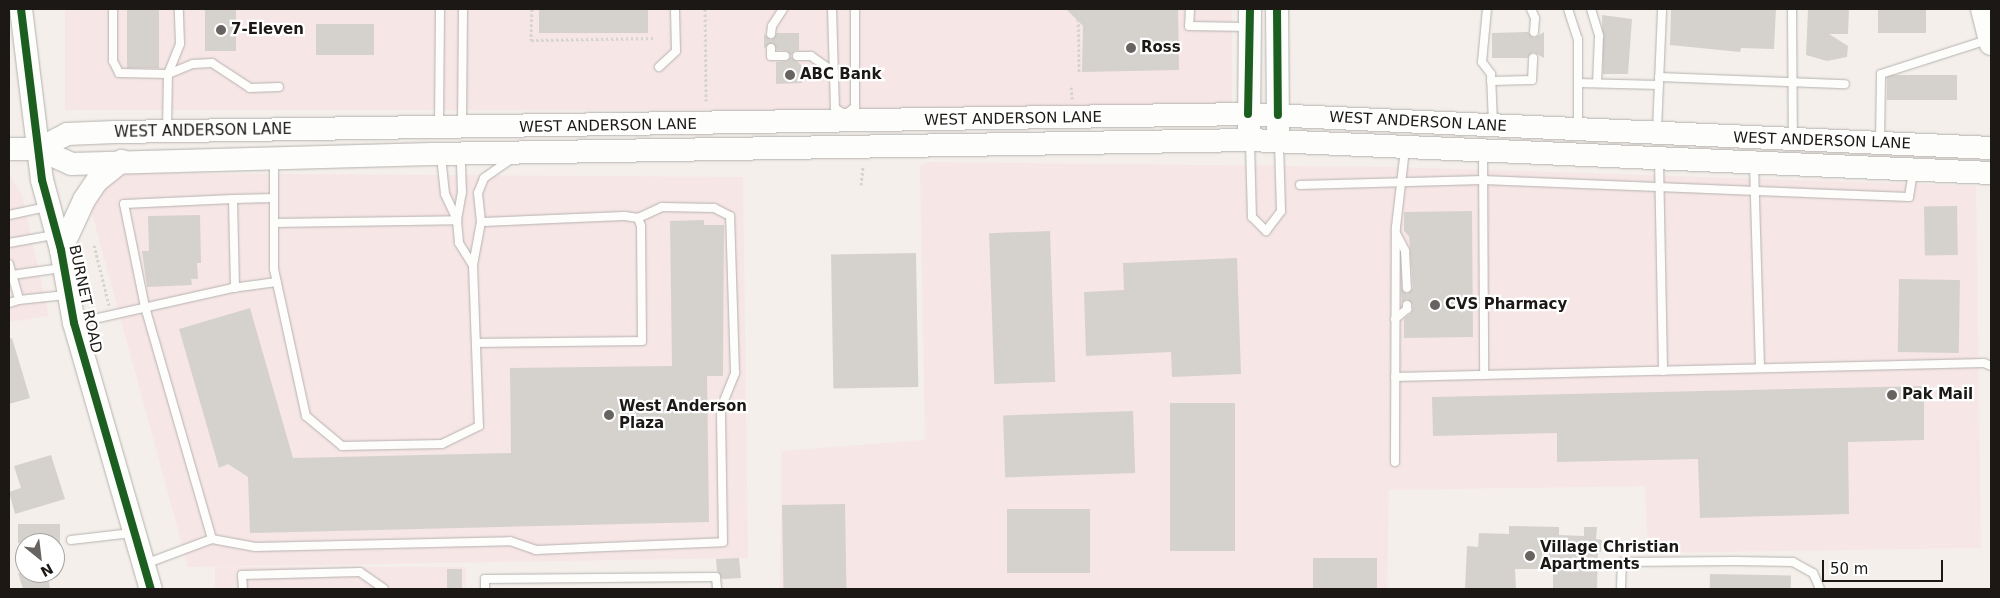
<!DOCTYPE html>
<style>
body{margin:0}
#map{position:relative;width:2000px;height:598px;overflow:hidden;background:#f4efea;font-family:"DejaVu Sans",sans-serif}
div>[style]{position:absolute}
.commercial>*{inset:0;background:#f7e6e6;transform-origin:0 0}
.building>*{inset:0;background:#d5d2ce;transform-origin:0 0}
.path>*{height:3px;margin-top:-1.5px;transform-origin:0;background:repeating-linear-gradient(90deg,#d5d4d2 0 2.5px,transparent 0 5px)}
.roads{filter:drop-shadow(0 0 1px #b5b2af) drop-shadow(0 0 1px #b5b2af)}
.lane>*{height:8px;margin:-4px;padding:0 4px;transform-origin:4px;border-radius:4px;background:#fdfdfc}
.secondary>*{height:22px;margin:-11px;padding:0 11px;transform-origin:11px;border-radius:11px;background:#fdfdfc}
.cycleway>*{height:8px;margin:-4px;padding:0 4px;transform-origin:4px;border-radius:4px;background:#1b5e20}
.dots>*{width:14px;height:14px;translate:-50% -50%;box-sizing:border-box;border:2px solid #fff;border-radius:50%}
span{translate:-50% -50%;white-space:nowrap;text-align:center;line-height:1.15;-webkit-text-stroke:4.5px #fff;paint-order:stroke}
.poi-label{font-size:15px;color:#1b1815;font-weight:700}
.left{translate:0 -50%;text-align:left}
.street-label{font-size:15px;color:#1b1815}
.frame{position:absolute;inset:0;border:10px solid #1b1815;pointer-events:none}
.north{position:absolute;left:15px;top:533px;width:50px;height:50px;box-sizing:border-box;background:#fff;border:1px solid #a4a3a1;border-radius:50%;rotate:151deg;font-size:14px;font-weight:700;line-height:20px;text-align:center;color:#1b1815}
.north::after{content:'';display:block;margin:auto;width:18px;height:22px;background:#676360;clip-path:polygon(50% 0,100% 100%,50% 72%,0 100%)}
.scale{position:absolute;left:1822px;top:560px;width:121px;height:22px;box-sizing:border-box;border:2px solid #1b1815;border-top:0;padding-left:6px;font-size:15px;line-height:18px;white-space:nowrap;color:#1b1815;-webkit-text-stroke:4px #fff;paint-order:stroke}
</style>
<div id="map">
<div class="commercial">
<i style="left:65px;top:9px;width:1167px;height:101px"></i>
<i style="clip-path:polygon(927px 162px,1393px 167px,1976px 186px,1981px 548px,1648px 553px,1645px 486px,1389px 490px,1387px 589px,780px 589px,782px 451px,925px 440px,920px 166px)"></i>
<i style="clip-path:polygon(119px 173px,743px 177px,748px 558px,188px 567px,90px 206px)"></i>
<i style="clip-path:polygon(9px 174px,22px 195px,49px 316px,9px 322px)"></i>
<i style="left:466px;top:567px;width:22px;height:251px;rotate:90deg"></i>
</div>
<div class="building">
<i style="left:127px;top:9px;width:32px;height:59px"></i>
<i style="left:205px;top:9px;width:31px;height:42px"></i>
<i style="left:539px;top:9px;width:109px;height:24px"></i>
<i style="clip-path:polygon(1066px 9px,1178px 9px,1179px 70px,1082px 72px,1083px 26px)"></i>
<i style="clip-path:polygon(1671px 9px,1776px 9px,1774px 49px,1741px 48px,1740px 52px,1670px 45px)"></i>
<i style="clip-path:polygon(1808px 9px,1849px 9px,1848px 34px,1829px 34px,1848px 46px,1847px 57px,1827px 61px,1806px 55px)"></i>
<i style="left:1926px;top:9px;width:24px;height:48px;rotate:90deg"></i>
<i style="clip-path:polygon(1602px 15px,1632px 19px,1628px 74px,1603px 74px)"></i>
<i style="left:374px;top:24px;width:31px;height:58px;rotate:90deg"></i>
<i style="clip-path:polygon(1528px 32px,1534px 38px,1544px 32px,1544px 58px,1533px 52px,1527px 58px,1492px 58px,1492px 33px)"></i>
<i style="clip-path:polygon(777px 33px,799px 33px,799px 50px,794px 51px,791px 56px,801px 65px,802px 83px,776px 84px,776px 62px,787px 61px,791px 56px,787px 51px,777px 50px,773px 43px,764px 48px,764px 34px,771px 40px)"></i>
<i style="left:1957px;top:75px;width:25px;height:70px;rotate:90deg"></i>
<i style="left:1957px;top:206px;width:49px;height:33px;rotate:89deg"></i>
<i style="clip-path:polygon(1472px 211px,1473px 337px,1404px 338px,1404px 319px,1412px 312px,1413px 305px,1407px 299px,1402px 303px,1401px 288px,1407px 294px,1413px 288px,1409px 236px,1404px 231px,1404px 212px)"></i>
<i style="clip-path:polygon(200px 215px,201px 263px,197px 263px,198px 279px,191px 279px,192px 285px,147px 287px,142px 251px,149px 251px,148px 216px)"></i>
<i style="clip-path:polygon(704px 220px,704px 225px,724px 225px,723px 376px,707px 376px,709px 522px,250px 533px,248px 477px,228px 464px,219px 468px,179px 329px,250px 308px,293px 458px,511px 453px,510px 368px,672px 366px,670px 221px)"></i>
<i style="left:1050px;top:231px;width:151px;height:61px;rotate:88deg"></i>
<i style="left:916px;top:253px;width:134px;height:85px;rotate:89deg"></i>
<i style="clip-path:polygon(1237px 258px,1241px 374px,1172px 377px,1171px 352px,1086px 356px,1084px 292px,1124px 290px,1123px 263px)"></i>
<i style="left:1899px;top:279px;width:61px;height:73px;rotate:1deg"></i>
<i style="clip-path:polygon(12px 338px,30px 398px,9px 404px,9px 339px)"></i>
<i style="clip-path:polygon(1924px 386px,1924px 440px,1848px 442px,1849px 514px,1700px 518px,1698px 459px,1557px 462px,1557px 433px,1433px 436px,1432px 397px)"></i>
<i style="left:1235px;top:403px;width:148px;height:65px;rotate:90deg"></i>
<i style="left:1133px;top:411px;width:62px;height:130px;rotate:88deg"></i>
<i style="clip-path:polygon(51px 455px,65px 499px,15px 514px,9px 492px,21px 488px,14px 466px)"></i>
<i style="left:845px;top:504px;width:85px;height:63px;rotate:89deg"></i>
<i style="left:1090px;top:509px;width:64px;height:83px;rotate:90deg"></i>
<i style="left:60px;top:524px;width:19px;height:42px;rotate:90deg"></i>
<i style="clip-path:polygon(1509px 526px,1559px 527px,1559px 535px,1584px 536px,1584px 527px,1597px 527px,1596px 539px,1602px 540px,1601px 552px,1598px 552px,1597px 589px,1553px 589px,1553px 569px,1515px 569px,1516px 589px,1465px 589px,1467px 546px,1478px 547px,1479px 533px,1509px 534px)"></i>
<i style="clip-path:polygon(739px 558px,741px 578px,722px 579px,717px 571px,716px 559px)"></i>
<i style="left:1313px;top:558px;width:64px;height:31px"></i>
<i style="left:462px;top:569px;width:20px;height:15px;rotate:90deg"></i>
<i style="clip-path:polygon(18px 573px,48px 573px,50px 589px,23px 589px)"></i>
<i style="left:1710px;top:574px;width:81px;height:15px;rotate:1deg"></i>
</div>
<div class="path">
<i style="left:532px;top:9px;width:31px;rotate:92deg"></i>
<i style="left:531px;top:40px;width:125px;rotate:-0.9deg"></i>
<i style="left:705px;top:9px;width:92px;rotate:89.4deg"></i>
<i style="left:1078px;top:9px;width:65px;rotate:89.1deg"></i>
<i style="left:1071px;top:87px;width:12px;rotate:85deg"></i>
<i style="left:861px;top:185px;width:18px;rotate:-84deg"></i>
<i style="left:94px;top:245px;width:62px;rotate:76deg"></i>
</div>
<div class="roads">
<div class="lane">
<i style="left:113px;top:9px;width:52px;rotate:90deg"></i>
<i style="left:113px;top:61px;width:13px;rotate:63deg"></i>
<i style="left:119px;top:73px;width:49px;rotate:1.2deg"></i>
<i style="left:168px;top:74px;width:27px;rotate:-22deg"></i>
<i style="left:193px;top:64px;width:19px;rotate:-3deg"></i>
<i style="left:212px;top:63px;width:45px;rotate:33.3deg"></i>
<i style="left:250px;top:88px;width:29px;rotate:-2deg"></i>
<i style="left:832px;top:9px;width:99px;rotate:88.3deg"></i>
<i style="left:835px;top:108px;width:11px;rotate:34deg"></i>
<i style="left:1190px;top:9px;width:17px;rotate:93deg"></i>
<i style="left:1189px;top:26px;width:58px;rotate:1deg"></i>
<i style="left:1487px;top:9px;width:53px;rotate:95.4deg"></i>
<i style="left:1482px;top:62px;width:15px;rotate:53deg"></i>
<i style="left:1491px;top:74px;width:50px;rotate:87.7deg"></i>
<i style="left:1531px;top:9px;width:10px;rotate:66deg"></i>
<i style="left:1535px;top:18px;width:14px;rotate:94deg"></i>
<i style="left:1568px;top:9px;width:32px;rotate:72deg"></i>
<i style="left:1578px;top:39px;width:87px;rotate:90deg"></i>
<i style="left:1591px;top:9px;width:28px;rotate:73deg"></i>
<i style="left:1599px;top:36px;width:47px;rotate:92.4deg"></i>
<i style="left:1792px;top:9px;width:128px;rotate:89.6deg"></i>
<i style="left:771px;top:34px;width:8px;rotate:-83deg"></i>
<i style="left:772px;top:26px;width:20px;rotate:-57deg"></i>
<i style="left:771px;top:48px;width:8px;rotate:90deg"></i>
<i style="left:771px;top:56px;width:14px"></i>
<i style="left:797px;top:56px;width:14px"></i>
<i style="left:811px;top:56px;width:28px;rotate:35deg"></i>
<i style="left:659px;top:67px;width:23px;rotate:-43deg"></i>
<i style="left:676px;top:51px;width:42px;rotate:-91.4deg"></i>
<i style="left:1659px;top:77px;width:186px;rotate:2.2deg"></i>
<i style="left:1491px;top:81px;width:41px;rotate:-1.4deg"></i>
<i style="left:1532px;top:80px;width:22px;rotate:-87deg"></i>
<i style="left:1578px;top:83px;width:81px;rotate:1.4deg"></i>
<i style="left:845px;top:115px;width:13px;rotate:-39deg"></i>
<i style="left:855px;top:107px;width:98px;rotate:-90deg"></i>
<i style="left:439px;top:124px;width:115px;rotate:-89.5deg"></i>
<i style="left:462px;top:124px;width:115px;rotate:-89.5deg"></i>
<i style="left:167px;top:130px;width:56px;rotate:-89deg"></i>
<i style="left:168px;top:74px;width:32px;rotate:-68deg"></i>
<i style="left:180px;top:44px;width:35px;rotate:-92deg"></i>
<i style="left:1657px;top:130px;width:121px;rotate:-87.6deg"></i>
<i style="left:1880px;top:141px;width:67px;rotate:-89.1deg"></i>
<i style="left:1881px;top:74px;width:111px;rotate:-17.8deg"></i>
<i style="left:1250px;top:142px;width:75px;rotate:88.5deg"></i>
<i style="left:1252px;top:217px;width:20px;rotate:45deg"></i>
<i style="left:1266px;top:231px;width:25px;rotate:-53deg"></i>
<i style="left:1281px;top:211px;width:66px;rotate:-91.7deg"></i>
<i style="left:1483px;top:152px;width:223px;rotate:89.7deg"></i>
<i style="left:441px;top:156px;width:38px;rotate:84deg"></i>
<i style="left:445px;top:194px;width:29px;rotate:65deg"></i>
<i style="left:457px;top:220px;width:27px;rotate:-80deg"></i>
<i style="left:462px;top:193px;width:37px;rotate:-92deg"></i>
<i style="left:1659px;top:160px;width:211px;rotate:88.9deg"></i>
<i style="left:1754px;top:165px;width:203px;rotate:88.3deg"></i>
<i style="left:1300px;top:185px;width:183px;rotate:-1.6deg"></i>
<i style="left:1483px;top:180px;width:426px;rotate:2.3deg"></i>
<i style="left:1909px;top:197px;width:26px;rotate:-81deg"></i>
<i style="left:9px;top:215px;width:40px;rotate:-12deg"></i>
<i style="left:274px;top:223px;width:183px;rotate:-0.9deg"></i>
<i style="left:457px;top:220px;width:23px;rotate:85deg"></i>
<i style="left:459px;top:243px;width:26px;rotate:58deg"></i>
<i style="left:473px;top:265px;width:161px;rotate:87.9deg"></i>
<i style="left:479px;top:426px;width:41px;rotate:154.1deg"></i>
<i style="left:442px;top:444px;width:100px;rotate:178.9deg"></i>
<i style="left:342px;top:446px;width:47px;rotate:-140.2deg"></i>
<i style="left:306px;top:416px;width:150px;rotate:-102.3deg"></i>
<i style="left:274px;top:269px;width:108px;rotate:-90deg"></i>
<i style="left:1397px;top:235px;width:18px;rotate:63deg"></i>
<i style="left:1405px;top:251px;width:37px;rotate:87deg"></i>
<i style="left:9px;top:243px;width:46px;rotate:-10.1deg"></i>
<i style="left:9px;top:264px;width:37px;rotate:74deg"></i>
<i style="left:19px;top:300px;width:10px;rotate:163deg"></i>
<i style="left:473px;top:265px;width:44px;rotate:-79.5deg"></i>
<i style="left:481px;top:222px;width:29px;rotate:-96deg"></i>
<i style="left:478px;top:193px;width:16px;rotate:-68deg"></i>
<i style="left:484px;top:178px;width:32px;rotate:-35deg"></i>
<i style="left:12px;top:275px;width:50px;rotate:-8deg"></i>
<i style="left:235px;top:288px;width:89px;rotate:-91.3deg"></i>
<i style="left:233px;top:199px;width:41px;rotate:-1.4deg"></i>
<i style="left:19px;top:300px;width:47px;rotate:-6.1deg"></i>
<i style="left:1395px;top:319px;width:16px;rotate:-40deg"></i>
<i style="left:1407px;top:309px;width:4px;rotate:-90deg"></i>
<i style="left:76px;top:323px;width:160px;rotate:-12.6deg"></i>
<i style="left:232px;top:288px;width:45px;rotate:-7.6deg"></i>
<i style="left:476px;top:343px;width:166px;rotate:-0.7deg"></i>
<i style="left:642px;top:341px;width:115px;rotate:-90.5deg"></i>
<i style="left:641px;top:226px;width:9px;rotate:-111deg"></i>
<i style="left:638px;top:218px;width:13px;rotate:-171deg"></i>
<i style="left:625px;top:216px;width:144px;rotate:177.6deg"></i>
<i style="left:1395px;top:377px;width:589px;rotate:-1.36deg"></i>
<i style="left:1984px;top:363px;width:8px;rotate:23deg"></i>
<i style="left:1395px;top:462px;width:235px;rotate:-89.8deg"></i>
<i style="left:1396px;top:227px;width:79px;rotate:-83.4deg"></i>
<i style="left:212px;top:539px;width:44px;rotate:10.5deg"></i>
<i style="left:255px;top:547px;width:255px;rotate:-1.3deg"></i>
<i style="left:510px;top:541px;width:28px;rotate:19deg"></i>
<i style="left:536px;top:550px;width:187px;rotate:-2.4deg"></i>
<i style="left:723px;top:542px;width:134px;rotate:-90.9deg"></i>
<i style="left:721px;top:408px;width:38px;rotate:-68deg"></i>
<i style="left:735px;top:373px;width:157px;rotate:-91.8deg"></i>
<i style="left:730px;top:216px;width:18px;rotate:-153deg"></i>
<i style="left:714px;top:208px;width:52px;rotate:-178.9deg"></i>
<i style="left:662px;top:207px;width:26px;rotate:155deg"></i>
<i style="left:71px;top:540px;width:61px;rotate:-6.5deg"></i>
<i style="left:145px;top:564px;width:72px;rotate:-20.5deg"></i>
<i style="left:212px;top:539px;width:241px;rotate:-106.1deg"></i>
<i style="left:145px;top:307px;width:105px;rotate:-101.5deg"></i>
<i style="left:124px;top:204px;width:109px;rotate:-2.6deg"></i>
<i style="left:243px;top:589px;width:14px;rotate:-94deg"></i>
<i style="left:242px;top:575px;width:118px;rotate:-1.5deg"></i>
<i style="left:360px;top:572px;width:29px;rotate:35deg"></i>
<i style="left:485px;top:589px;width:10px;rotate:-90deg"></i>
<i style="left:485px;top:579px;width:231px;rotate:-0.5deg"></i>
<i style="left:716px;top:577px;width:12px;rotate:85deg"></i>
<i style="left:1621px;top:589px;width:27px;rotate:-88deg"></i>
<i style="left:1622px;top:562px;width:113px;rotate:-0.5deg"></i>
<i style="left:1735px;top:561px;width:58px;rotate:1deg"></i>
<i style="left:1793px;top:562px;width:23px;rotate:29deg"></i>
<i style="left:1813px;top:573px;width:17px;rotate:66deg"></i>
</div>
<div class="secondary">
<i style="left:21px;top:9px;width:172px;rotate:83deg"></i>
<i style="left:42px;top:180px;width:73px;rotate:74.8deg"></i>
<i style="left:61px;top:250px;width:74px;rotate:79.9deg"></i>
<i style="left:74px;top:323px;width:277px;rotate:73.9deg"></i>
<i style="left:1277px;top:9px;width:122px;rotate:89.5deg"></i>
<i style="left:1982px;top:9px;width:36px;rotate:76deg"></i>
<i style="left:1249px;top:129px;width:120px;rotate:-89.5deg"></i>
<i style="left:9px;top:149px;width:29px"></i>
<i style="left:38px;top:149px;width:36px;rotate:24deg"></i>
<i style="left:71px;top:164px;width:361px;rotate:-1.6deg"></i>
<i style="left:432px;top:154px;width:818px;rotate:-0.98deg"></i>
<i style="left:1250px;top:140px;width:742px;rotate:2.55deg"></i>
<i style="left:38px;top:149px;width:33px;rotate:-27deg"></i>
<i style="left:67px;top:134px;width:48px;rotate:-2.4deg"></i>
<i style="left:115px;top:132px;width:1133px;rotate:-0.91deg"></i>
<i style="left:1248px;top:114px;width:744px;rotate:2.62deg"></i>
<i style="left:61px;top:250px;width:55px;rotate:-65.3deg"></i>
<i style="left:84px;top:200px;width:23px;rotate:-56deg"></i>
<i style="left:97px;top:181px;width:32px;rotate:-39deg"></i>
</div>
</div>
<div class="cycleway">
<i style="left:21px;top:9px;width:172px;rotate:83deg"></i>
<i style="left:42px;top:180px;width:73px;rotate:74.8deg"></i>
<i style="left:61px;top:250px;width:74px;rotate:79.9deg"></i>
<i style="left:74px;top:323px;width:277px;rotate:73.9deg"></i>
<i style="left:1277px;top:9px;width:106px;rotate:89.5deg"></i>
<i style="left:1248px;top:114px;width:105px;rotate:-88.9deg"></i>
</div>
<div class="dots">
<i style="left:221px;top:30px;background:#676360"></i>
<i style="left:1131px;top:48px;background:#676360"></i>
<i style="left:790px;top:75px;background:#676360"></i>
<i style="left:1435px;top:305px;background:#676360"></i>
<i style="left:1892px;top:395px;background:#676360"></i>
<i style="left:609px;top:415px;background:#676360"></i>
<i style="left:1530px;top:556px;background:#676360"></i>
</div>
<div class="poi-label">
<span class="left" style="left:231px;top:30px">7-Eleven</span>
<span class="left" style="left:1141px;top:48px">Ross</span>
<span class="left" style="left:800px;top:75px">ABC Bank</span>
<span class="left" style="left:1445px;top:305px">CVS Pharmacy</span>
<span class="left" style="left:1902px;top:395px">Pak Mail</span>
<span class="left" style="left:619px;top:415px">West Anderson<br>Plaza</span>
<span class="left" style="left:1540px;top:556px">Village Christian<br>Apartments</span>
</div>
<div class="street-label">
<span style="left:1013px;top:119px;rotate:-1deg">WEST ANDERSON LANE</span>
<span style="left:1418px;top:122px;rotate:3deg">WEST ANDERSON LANE</span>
<span style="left:608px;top:126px;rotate:-1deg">WEST ANDERSON LANE</span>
<span style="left:203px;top:131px;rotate:-1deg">WEST ANDERSON LANE</span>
<span style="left:1822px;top:141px;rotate:2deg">WEST ANDERSON LANE</span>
<span style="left:85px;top:299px;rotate:78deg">BURNET ROAD</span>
</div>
<div class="frame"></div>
<div class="north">N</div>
<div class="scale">50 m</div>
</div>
